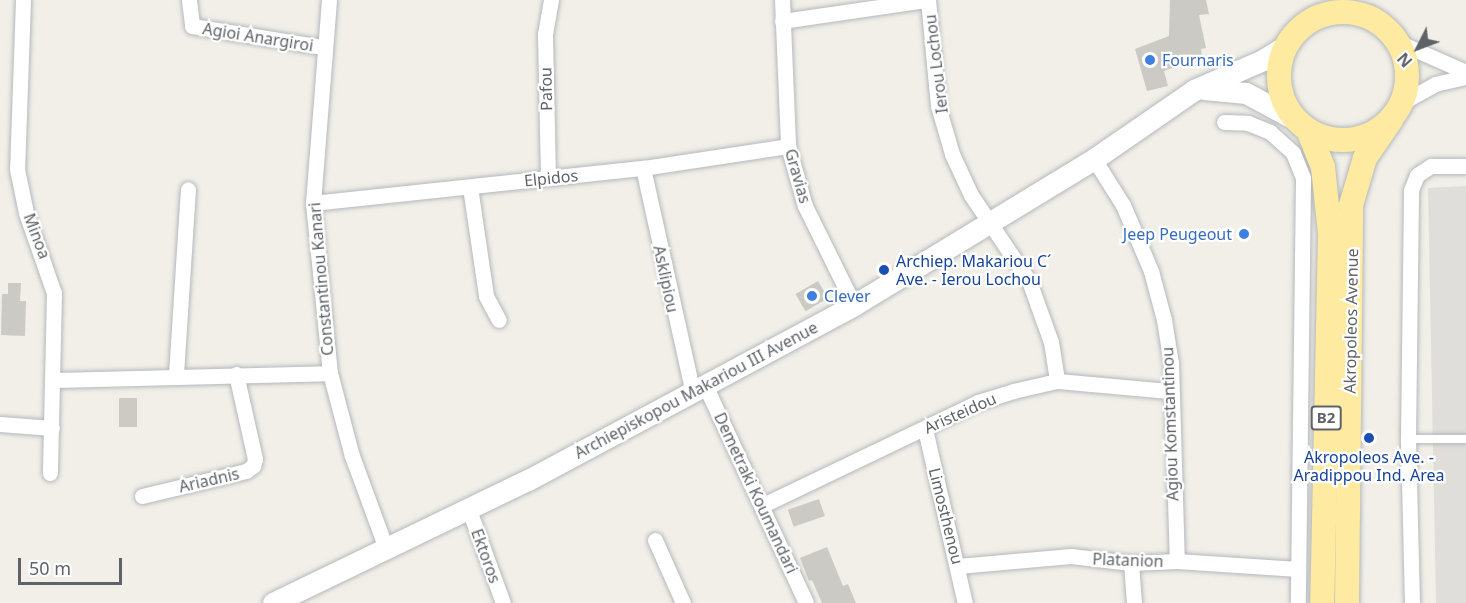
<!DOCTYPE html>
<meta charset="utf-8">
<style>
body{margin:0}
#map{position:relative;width:1466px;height:603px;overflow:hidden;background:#f1efe8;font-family:"Noto Sans",sans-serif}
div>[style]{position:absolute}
.industrial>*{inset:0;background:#e0deda}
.building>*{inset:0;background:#cccac5;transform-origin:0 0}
.roads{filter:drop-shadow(0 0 2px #b5b8bc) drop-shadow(0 0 2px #b5b8bc)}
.service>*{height:8px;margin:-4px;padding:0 4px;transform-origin:4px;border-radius:4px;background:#fff}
.minor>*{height:15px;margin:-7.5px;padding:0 7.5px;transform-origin:7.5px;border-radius:7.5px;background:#fff}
.secondary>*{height:21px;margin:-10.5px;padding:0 10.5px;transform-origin:10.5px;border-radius:10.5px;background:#fff}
.trunk>*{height:24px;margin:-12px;padding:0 12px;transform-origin:12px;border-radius:12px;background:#feeaa1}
.trunk>.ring{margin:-12px;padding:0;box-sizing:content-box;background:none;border:24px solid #feeaa1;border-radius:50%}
.dots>*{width:16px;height:16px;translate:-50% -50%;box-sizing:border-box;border:3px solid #fff;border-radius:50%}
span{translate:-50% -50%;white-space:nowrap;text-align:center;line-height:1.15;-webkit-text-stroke:4.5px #fff;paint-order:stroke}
.shield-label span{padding:2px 4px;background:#fff;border:2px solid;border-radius:4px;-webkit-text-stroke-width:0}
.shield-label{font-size:15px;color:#5f6368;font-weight:700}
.street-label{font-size:16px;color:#5f6368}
.shop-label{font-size:16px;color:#366cbe}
.left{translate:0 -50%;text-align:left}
.right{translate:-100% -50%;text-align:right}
.transit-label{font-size:16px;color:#164399}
.north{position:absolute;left:1388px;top:18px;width:60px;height:60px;-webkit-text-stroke:4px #fff;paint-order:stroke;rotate:228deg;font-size:16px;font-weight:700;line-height:24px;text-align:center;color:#5f6368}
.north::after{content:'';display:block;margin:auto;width:21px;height:27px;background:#5f6368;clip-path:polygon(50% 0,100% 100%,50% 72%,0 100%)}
.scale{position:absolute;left:18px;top:558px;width:104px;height:27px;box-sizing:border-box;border:3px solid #5f6368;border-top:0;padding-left:8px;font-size:18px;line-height:21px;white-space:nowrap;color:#5f6368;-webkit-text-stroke:4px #fff;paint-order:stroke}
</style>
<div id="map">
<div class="industrial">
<i style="clip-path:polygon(1466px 186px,1466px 603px,1436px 603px,1428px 188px)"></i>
</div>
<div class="building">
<i style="clip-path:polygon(1170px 0,1206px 0,1209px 14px,1199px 15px,1206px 48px,1201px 49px,1202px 57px,1164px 71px,1168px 86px,1147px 91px,1135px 49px,1169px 36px)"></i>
<i style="left:818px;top:281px;width:20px;height:26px;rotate:60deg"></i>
<i style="clip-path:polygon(8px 283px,21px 283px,20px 301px,26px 301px,25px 336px,1px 335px,2px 294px,8px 294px)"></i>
<i style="left:119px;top:398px;width:18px;height:29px"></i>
<i style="left:819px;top:499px;width:18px;height:33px;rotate:71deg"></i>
<i style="clip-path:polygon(827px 547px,843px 586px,848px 584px,856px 603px,822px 603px,812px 580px,809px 581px,800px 558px)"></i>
</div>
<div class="roads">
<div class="service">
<i style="left:1408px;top:439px;width:58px"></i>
</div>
<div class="minor">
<i style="left:23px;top:0;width:169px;rotate:92deg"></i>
<i style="left:17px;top:169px;width:45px;rotate:78.4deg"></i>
<i style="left:26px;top:213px;width:85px;rotate:70.7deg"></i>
<i style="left:54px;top:293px;width:180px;rotate:91.3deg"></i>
<i style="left:189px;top:0;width:26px;rotate:83deg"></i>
<i style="left:192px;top:26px;width:133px;rotate:9.1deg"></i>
<i style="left:329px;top:0;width:204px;rotate:94.5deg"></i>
<i style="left:313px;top:203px;width:171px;rotate:84.3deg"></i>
<i style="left:330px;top:373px;width:86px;rotate:75.2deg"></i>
<i style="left:352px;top:456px;width:101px;rotate:69.8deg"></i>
<i style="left:782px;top:0;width:146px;rotate:87.6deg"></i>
<i style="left:788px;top:146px;width:62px;rotate:74.2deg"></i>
<i style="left:805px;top:206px;width:110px;rotate:63.7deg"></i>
<i style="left:928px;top:0;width:106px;rotate:84.6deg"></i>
<i style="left:938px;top:106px;width:50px;rotate:73.7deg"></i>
<i style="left:952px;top:154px;width:45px;rotate:65.1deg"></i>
<i style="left:971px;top:195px;width:104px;rotate:56deg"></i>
<i style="left:1029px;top:281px;width:65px;rotate:70.2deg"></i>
<i style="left:1051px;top:342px;width:39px;rotate:81deg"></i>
<i style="left:782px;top:21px;width:146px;rotate:-8.3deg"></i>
<i style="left:1398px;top:42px;width:74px;rotate:23.8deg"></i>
<i style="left:1403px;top:102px;width:37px;rotate:-29deg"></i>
<i style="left:1435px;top:84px;width:32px;rotate:-13deg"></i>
<i style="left:1224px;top:122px;width:24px;rotate:2deg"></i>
<i style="left:1248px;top:123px;width:24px;rotate:22deg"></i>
<i style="left:1270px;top:132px;width:31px;rotate:42deg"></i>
<i style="left:1293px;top:153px;width:27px;rotate:68deg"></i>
<i style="left:1303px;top:178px;width:425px;rotate:90.7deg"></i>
<i style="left:1094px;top:159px;width:54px;rotate:57.8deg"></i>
<i style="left:1123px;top:205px;width:72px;rotate:67deg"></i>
<i style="left:1151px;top:271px;width:51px;rotate:75.1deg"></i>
<i style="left:1164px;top:320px;width:44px;rotate:80.8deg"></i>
<i style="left:1171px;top:363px;width:198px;rotate:88.3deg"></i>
<i style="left:643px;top:168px;width:226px;rotate:77.5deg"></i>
<i style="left:548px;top:178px;width:144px;rotate:-91.2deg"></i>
<i style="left:545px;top:34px;width:35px;rotate:-80deg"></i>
<i style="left:470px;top:187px;width:110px;rotate:81.6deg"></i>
<i style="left:486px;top:296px;width:27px;rotate:62deg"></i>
<i style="left:313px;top:203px;width:332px;rotate:-6.1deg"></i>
<i style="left:643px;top:168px;width:147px;rotate:-8.6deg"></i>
<i style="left:176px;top:374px;width:185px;rotate:-86.3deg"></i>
<i style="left:53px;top:380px;width:277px;rotate:-1.4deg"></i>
<i style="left:704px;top:383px;width:242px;rotate:65.1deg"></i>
<i style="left:0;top:424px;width:52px;rotate:4.4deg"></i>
<i style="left:925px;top:429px;width:179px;rotate:77.1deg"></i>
<i style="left:142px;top:496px;width:107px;rotate:-13.5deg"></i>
<i style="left:246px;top:471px;width:9px;rotate:-36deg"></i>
<i style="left:253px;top:466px;width:7px;rotate:-74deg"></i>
<i style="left:255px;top:459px;width:87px;rotate:-102.6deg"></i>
<i style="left:763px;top:505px;width:238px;rotate:-25.6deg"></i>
<i style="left:978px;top:402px;width:37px;rotate:-17deg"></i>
<i style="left:1013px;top:391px;width:45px;rotate:-12.8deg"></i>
<i style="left:1057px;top:381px;width:113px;rotate:5.1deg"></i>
<i style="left:469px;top:510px;width:99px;rotate:69.9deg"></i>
<i style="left:655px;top:540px;width:69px;rotate:66deg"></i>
<i style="left:1131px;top:563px;width:40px;rotate:85.7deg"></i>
<i style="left:958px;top:566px;width:113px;rotate:-5.1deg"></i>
<i style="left:1071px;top:556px;width:60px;rotate:6.7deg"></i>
<i style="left:1131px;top:563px;width:46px;rotate:-2.5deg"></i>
<i style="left:1177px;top:561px;width:121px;rotate:3.8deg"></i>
<i style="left:1412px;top:603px;width:164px;rotate:-91.4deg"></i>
<i style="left:1408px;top:439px;width:249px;rotate:-89.3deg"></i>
<i style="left:1411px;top:190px;width:16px;rotate:-68deg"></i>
<i style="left:1417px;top:175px;width:17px;rotate:-33deg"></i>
<i style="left:1431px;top:166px;width:35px"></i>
</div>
<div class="secondary">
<i style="left:1204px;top:89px;width:42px;rotate:5.4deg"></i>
<i style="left:1246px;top:93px;width:57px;rotate:28.4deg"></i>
<i style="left:273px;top:603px;width:283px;rotate:-25.8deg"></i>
<i style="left:528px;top:480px;width:370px;rotate:-28.2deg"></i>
<i style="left:854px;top:305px;width:281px;rotate:-31.3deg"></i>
<i style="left:1094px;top:159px;width:121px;rotate:-34.6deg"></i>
<i style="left:1194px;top:90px;width:75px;rotate:-23.5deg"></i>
<i style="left:1263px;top:60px;width:28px;rotate:-32deg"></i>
</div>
<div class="trunk">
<i class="ring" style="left:1279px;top:12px;width:104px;height:104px"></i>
<i style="left:1308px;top:130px;width:40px;rotate:68deg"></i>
<i style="left:1323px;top:167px;width:67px;rotate:84deg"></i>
<i style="left:1330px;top:234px;width:369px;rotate:91.2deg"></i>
<i style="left:1347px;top:603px;width:398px;rotate:-89.4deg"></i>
<i style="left:1351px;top:205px;width:49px;rotate:-73.4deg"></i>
<i style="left:1365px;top:158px;width:46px;rotate:-55.6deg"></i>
</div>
</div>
<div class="dots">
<i style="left:1150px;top:60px;background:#3f7fe0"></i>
<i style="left:1244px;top:234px;background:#3f7fe0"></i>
<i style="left:884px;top:270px;background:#1a4fb4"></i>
<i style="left:812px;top:296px;background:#3f7fe0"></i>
<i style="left:1369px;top:438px;background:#1a4fb4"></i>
</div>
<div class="shield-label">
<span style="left:1326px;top:418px">B2</span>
</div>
<div class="street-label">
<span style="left:258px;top:37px;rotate:9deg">Agioi Anargiroi</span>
<span style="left:936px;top:64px;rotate:-97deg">Ierou Lochou</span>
<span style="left:546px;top:89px;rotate:-91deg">Pafou</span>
<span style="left:798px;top:176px;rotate:74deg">Gravias</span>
<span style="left:551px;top:178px;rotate:-6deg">Elpidos</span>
<span style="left:37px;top:236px;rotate:69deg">Minoa</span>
<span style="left:321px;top:279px;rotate:-95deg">Constantinou Kanari</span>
<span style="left:666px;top:279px;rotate:78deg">Asklipiou</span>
<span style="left:1351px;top:321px;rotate:-89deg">Akropoleos Avenue</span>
<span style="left:696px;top:390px;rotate:-28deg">Archiepiskopou Makariou III Avenue</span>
<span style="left:960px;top:413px;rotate:-24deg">Aristeidou</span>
<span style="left:1170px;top:424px;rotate:-92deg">Agiou Komstantinou</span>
<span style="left:209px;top:480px;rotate:-13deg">Ariadnis</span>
<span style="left:756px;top:493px;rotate:65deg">Demetraki Koumandari</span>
<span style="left:946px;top:516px;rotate:76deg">Limosthenou</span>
<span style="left:486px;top:556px;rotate:70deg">Ektoros</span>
<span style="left:1128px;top:560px;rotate:2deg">Platanion</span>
</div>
<div class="shop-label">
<span class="left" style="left:1162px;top:60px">Fournaris</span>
<span class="right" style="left:1232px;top:234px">Jeep Peugeout</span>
<span class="left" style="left:824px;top:296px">Clever</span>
</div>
<div class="transit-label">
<span class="left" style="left:896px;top:270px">Archiep. Makariou C´<br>Ave. - Ierou Lochou</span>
<span style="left:1369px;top:466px">Akropoleos Ave. -<br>Aradippou Ind. Area</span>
</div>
<div class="north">N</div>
<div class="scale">50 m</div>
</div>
